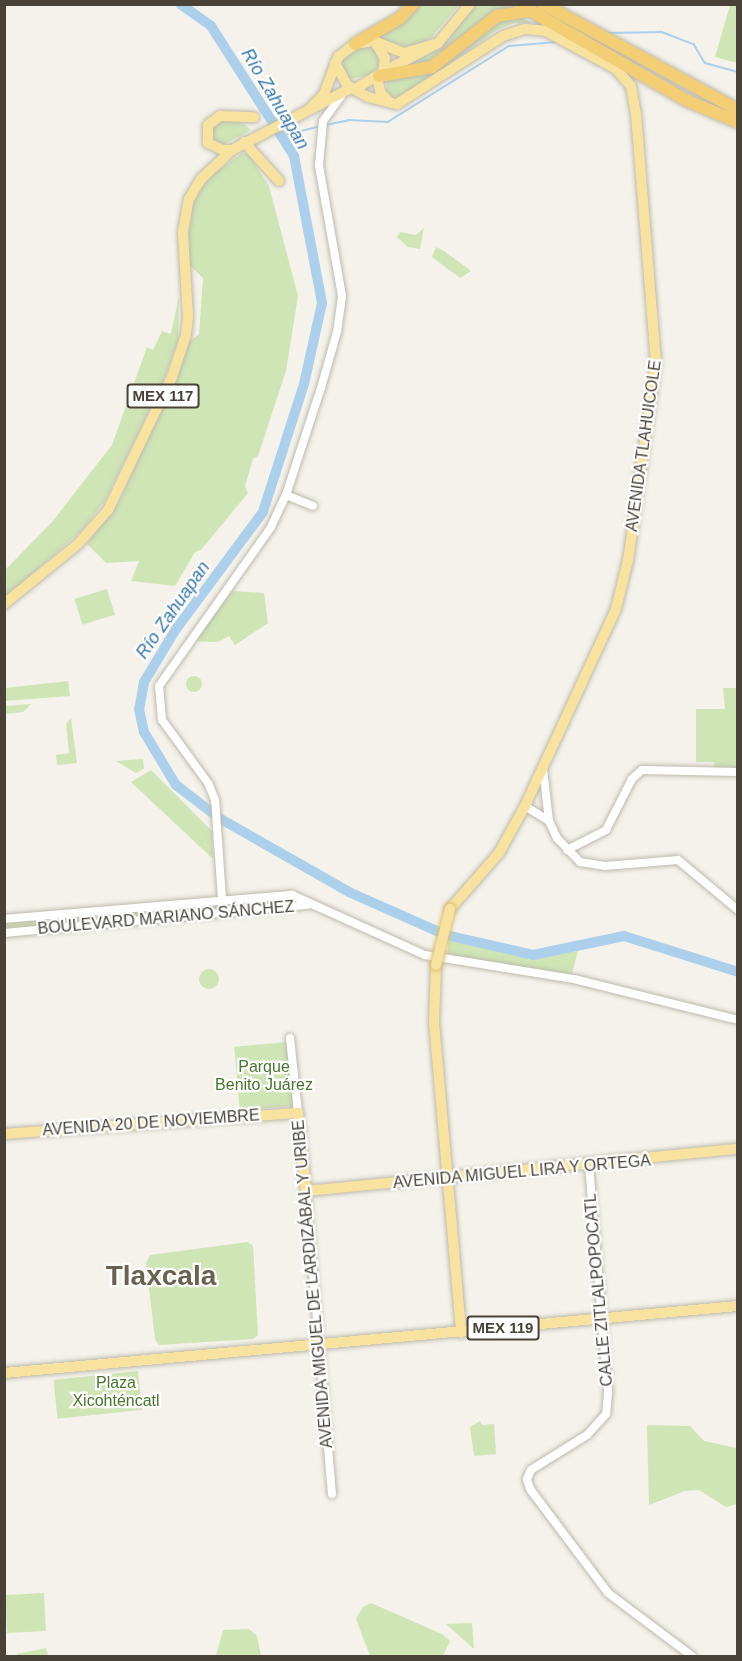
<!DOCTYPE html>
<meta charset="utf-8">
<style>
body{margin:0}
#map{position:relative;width:742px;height:1661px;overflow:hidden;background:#f4f2eb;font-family:Helvetica,sans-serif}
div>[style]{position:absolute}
.green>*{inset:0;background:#cfe5b6;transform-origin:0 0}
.round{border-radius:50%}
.stream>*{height:1.5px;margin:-0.75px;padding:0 0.75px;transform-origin:0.75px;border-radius:0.75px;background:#acd0ec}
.river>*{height:10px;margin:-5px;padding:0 5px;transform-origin:5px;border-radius:5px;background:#acd0ec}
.roads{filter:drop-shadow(0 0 2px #bfbaad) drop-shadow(0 0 2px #bfbaad)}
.minor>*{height:8px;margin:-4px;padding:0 4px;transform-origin:4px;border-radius:4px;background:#fff}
.major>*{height:10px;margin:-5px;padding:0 5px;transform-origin:5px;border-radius:5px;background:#f8e2a0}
.highway>*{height:12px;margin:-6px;padding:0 6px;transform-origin:6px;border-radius:6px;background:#f4ce75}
.bridges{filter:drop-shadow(0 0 2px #dcc070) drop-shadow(0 0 2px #dcc070)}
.major-bridge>*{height:10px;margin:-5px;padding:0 5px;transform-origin:5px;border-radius:5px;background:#f8e2a0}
span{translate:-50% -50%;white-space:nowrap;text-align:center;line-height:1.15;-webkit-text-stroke:4.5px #fff;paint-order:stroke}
.shield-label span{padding:2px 4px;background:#fff;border:2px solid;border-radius:4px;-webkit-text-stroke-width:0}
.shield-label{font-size:15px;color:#484239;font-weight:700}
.street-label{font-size:16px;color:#484239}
.park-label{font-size:16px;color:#48762f}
.water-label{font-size:18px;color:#3878ad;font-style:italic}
.town-label{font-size:28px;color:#6a6151;font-weight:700}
.frame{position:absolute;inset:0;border:6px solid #484239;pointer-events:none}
</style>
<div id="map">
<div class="green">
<i style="clip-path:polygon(416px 5px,459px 5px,431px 38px,408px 49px,376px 37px)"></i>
<i style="clip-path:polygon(474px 5px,506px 5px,513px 9px,434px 64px,406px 68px,430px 53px)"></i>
<i style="clip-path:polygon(730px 5px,737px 5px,737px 63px,715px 57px)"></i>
<i style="clip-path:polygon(522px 18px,533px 23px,514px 23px,497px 30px,395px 100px,388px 97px,386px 80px,419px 74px,491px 22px)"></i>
<i style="clip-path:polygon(366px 46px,375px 50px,379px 65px,369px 75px,348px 80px,340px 62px,353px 50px)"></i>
<i style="clip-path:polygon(224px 119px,240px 121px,251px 130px,221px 146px,213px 143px,212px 126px)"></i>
<i style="clip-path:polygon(242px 153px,249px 155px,269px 186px,298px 296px,286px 371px,258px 456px,253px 459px,245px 486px,248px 493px,201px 550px,195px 552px,175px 586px,131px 581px,139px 561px,106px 563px,87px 544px,120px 500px,190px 341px,199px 334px,203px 278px,187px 263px,190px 208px,198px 191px,215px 173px)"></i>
<i style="clip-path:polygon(424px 228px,420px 249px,408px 247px,397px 237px,400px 232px,416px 235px)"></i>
<i style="clip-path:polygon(436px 247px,444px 251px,471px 271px,460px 278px,432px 257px)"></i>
<i style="clip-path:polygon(179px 296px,178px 340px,161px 387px,104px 502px,82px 530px,5px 598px,5px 570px,52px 522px,112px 445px,147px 347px,153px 350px,162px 331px,171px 334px)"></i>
<i style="left:107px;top:589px;width:27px;height:34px;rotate:73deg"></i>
<i style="clip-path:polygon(233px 591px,264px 593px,268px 623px,235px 645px,229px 636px,218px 642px,192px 641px)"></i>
<i class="round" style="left:186px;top:676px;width:16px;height:16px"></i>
<i style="clip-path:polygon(68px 681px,70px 696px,5px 701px,5px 688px)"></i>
<i style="clip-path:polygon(723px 688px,737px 688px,737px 769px,715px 768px,714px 762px,696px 762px,696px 709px,725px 709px)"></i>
<i style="clip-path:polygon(31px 704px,23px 712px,5px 714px,5px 706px)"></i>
<i style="clip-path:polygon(71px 718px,77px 763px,57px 765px,56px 755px,69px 753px,66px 724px)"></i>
<i style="clip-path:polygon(143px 759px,144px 769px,136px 773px,116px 761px)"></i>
<i style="clip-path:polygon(151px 770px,212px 831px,213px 859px,131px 782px)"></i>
<i style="clip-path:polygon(276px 899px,276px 906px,227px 910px,227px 901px)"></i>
<i style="clip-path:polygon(217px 902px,219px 911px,103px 919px,103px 912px)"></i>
<i style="clip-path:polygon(93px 913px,94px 919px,5px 931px,4px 921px)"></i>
<i style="clip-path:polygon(449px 940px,504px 953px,543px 956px,578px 951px,572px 974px,447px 958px)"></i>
<i class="round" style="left:199px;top:969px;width:20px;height:20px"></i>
<i style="left:288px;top:1042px;width:64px;height:54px;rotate:85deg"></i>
<i style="clip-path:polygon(248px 1242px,253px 1246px,258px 1335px,253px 1339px,159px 1345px,155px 1339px,146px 1263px,150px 1255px)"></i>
<i style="left:138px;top:1371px;width:39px;height:85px;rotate:84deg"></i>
<i style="clip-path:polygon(480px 1421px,482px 1425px,494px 1424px,496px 1454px,474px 1456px,470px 1427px)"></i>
<i style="clip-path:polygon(647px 1425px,690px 1426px,704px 1441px,737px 1448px,737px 1504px,726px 1507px,699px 1490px,685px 1491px,649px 1505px)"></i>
<i style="left:44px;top:1593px;width:38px;height:39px;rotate:87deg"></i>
<i style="clip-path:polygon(371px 1603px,442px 1634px,450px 1641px,443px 1656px,370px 1656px,356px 1619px,363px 1607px)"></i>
<i style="clip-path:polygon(472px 1623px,474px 1649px,446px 1624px)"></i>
<i style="clip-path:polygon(249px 1629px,257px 1636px,261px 1656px,216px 1656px,223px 1630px)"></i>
<i style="clip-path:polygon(46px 1648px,48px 1656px,18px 1656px,17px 1654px)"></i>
</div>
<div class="stream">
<i style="left:609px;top:33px;width:53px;rotate:-1.1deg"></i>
<i style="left:662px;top:32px;width:34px;rotate:21deg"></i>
<i style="left:694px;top:44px;width:22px;rotate:60deg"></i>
<i style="left:705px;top:63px;width:34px;rotate:15deg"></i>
<i style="left:326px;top:125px;width:24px;rotate:-12deg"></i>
<i style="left:349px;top:120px;width:39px;rotate:3deg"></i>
<i style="left:388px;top:122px;width:143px;rotate:-32.1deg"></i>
<i style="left:509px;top:46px;width:48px;rotate:-4.8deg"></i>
<i style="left:281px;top:136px;width:38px;rotate:-14deg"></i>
</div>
<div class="river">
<i style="left:180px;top:4px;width:38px;rotate:35deg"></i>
<i style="left:211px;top:26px;width:154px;rotate:57.4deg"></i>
<i style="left:294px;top:156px;width:150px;rotate:79.2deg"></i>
<i style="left:322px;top:303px;width:83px;rotate:102.5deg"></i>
<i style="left:304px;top:384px;width:134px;rotate:107.8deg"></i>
<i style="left:263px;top:512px;width:146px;rotate:126.6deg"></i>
<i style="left:176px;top:629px;width:62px;rotate:121.1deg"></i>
<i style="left:144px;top:682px;width:27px;rotate:100deg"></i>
<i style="left:139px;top:709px;width:24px;rotate:78deg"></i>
<i style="left:144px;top:732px;width:62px;rotate:58.9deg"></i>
<i style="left:176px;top:785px;width:54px;rotate:37.5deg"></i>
<i style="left:219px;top:818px;width:152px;rotate:29.6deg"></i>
<i style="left:351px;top:893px;width:104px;rotate:23.9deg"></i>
<i style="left:446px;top:935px;width:89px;rotate:12.9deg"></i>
<i style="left:533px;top:955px;width:93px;rotate:-11.8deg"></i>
<i style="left:624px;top:936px;width:120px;rotate:17.5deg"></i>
</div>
<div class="roads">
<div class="minor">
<i style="left:286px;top:495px;width:29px;rotate:22deg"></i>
<i style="left:543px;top:769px;width:52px;rotate:83.4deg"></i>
<i style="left:549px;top:821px;width:19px;rotate:65deg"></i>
<i style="left:557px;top:838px;width:33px;rotate:46deg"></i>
<i style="left:580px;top:862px;width:25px;rotate:9deg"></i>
<i style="left:605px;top:866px;width:73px;rotate:-4.7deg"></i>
<i style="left:678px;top:860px;width:78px;rotate:39.8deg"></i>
<i style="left:525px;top:806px;width:28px;rotate:32deg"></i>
<i style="left:567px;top:850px;width:44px;rotate:-27.1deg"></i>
<i style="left:606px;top:830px;width:57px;rotate:-63deg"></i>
<i style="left:632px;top:779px;width:13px;rotate:-42deg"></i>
<i style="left:642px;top:770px;width:96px;rotate:1.2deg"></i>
<i style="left:223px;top:913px;width:113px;rotate:-94deg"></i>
<i style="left:215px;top:800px;width:18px;rotate:-112deg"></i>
<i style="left:208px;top:783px;width:78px;rotate:-126.1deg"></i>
<i style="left:162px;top:720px;width:34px;rotate:-95deg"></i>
<i style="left:159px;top:686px;width:194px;rotate:-54.8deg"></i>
<i style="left:271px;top:527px;width:35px;rotate:-65deg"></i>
<i style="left:286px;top:495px;width:113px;rotate:-71.9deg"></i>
<i style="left:321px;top:388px;width:58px;rotate:-74.1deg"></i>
<i style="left:337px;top:332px;width:36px;rotate:-82deg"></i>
<i style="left:342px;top:296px;width:133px;rotate:-100deg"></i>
<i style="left:319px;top:165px;width:44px;rotate:-84.8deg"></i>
<i style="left:323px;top:121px;width:31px;rotate:-54deg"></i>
<i style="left:4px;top:919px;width:289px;rotate:-4.8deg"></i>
<i style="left:292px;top:895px;width:146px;rotate:24.3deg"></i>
<i style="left:425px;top:955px;width:151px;rotate:9.2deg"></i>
<i style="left:574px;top:979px;width:169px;rotate:14deg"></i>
<i style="left:4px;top:933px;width:305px;rotate:-5.3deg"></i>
<i style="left:290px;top:1038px;width:75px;rotate:83.9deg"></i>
<i style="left:589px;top:1165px;width:229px;rotate:85.2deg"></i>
<i style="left:608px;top:1393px;width:21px;rotate:95deg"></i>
<i style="left:606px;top:1414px;width:28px;rotate:132deg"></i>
<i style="left:587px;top:1435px;width:66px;rotate:148deg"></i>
<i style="left:531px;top:1470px;width:10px;rotate:114deg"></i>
<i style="left:527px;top:1479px;width:10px;rotate:73deg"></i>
<i style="left:530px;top:1489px;width:130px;rotate:53.1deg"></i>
<i style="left:608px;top:1593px;width:105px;rotate:36.9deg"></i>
<i style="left:306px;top:1191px;width:304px;rotate:85.1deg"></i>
</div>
<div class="major">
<i style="left:335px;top:63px;width:25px;rotate:61deg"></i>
<i style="left:347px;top:85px;width:24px;rotate:30deg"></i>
<i style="left:368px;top:97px;width:30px;rotate:14deg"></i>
<i style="left:397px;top:104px;width:126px;rotate:-32.7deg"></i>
<i style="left:503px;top:36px;width:23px;rotate:-18deg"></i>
<i style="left:525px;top:29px;width:21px;rotate:5deg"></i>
<i style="left:546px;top:31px;width:80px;rotate:28.5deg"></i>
<i style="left:616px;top:69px;width:23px;rotate:49deg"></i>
<i style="left:631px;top:86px;width:28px;rotate:80deg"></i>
<i style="left:636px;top:114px;width:249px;rotate:85.4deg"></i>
<i style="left:656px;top:362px;width:200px;rotate:98deg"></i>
<i style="left:628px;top:560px;width:50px;rotate:103.8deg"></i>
<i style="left:616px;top:609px;width:217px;rotate:114.8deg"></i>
<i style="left:525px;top:806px;width:54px;rotate:119deg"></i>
<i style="left:499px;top:853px;width:74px;rotate:131.2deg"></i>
<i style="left:383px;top:72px;width:62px;rotate:-27.8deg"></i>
<i style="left:438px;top:43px;width:50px;rotate:-50.6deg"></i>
<i style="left:377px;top:77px;width:17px;rotate:77deg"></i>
<i style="left:381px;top:94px;width:13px;rotate:42deg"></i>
<i style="left:355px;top:89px;width:33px;rotate:-31deg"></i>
<i style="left:383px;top:72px;width:14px;rotate:-82deg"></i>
<i style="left:385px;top:58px;width:15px;rotate:-122deg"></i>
<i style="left:310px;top:109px;width:21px;rotate:-47deg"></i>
<i style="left:324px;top:94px;width:40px;rotate:-69deg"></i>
<i style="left:338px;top:57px;width:21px;rotate:-37deg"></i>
<i style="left:355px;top:44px;width:19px;rotate:-9deg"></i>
<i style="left:374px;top:41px;width:32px;rotate:22deg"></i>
<i style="left:404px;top:53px;width:35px;rotate:-16deg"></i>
<i style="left:244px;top:142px;width:52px;rotate:48.1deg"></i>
<i style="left:232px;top:150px;width:9px;rotate:180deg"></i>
<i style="left:223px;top:150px;width:17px;rotate:-155deg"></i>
<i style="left:208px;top:143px;width:18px;rotate:-90deg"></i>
<i style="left:208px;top:125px;width:15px;rotate:-37deg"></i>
<i style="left:220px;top:116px;width:34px;rotate:2deg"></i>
<i style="left:4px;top:604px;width:95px;rotate:-39deg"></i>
<i style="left:78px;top:544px;width:45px;rotate:-48.6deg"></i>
<i style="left:108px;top:510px;width:148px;rotate:-64.3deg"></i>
<i style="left:172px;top:377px;width:44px;rotate:-71.6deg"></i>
<i style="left:186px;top:335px;width:18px;rotate:-84deg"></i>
<i style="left:188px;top:317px;width:85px;rotate:-93.4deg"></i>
<i style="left:183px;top:232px;width:34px;rotate:-80deg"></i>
<i style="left:189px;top:199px;width:23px;rotate:-59deg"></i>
<i style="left:201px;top:179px;width:42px;rotate:-43.1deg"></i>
<i style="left:232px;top:150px;width:134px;rotate:-27.5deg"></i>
<i style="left:436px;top:965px;width:57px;rotate:92deg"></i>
<i style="left:434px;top:1022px;width:312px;rotate:85deg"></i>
<i style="left:4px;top:1134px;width:295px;rotate:-4.1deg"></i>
<i style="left:298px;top:1113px;width:78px;rotate:84.1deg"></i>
<i style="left:306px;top:1191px;width:434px;rotate:-5.6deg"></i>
<i style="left:4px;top:1373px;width:737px;rotate:-5.22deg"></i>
</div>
<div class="highway">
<i style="left:519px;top:4px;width:195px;rotate:29.9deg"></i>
<i style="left:688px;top:101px;width:54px;rotate:22.8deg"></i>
<i style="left:543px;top:4px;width:222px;rotate:28.5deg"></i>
<i style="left:355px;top:44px;width:52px;rotate:-30deg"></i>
<i style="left:400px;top:18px;width:19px;rotate:-47deg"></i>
<i style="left:379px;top:76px;width:54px;rotate:-9.6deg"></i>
<i style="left:432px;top:67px;width:83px;rotate:-38.1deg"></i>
<i style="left:497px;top:16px;width:33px;rotate:-9deg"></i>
</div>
</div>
<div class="bridges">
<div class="major-bridge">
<i style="left:436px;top:965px;width:58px;rotate:-76deg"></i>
</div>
</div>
<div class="shield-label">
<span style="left:163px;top:396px">MEX 117</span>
<span style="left:503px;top:1328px">MEX 119</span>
</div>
<div class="street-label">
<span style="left:644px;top:446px;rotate:-82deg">AVENIDA TLAHUICOLE</span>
<span style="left:166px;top:918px;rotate:-5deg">BOULEVARD MARIANO SÁNCHEZ</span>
<span style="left:151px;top:1123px;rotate:-4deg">AVENIDA 20 DE NOVIEMBRE</span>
<span style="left:522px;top:1172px;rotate:-5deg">AVENIDA MIGUEL LIRA Y ORTEGA</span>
<span style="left:313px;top:1284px;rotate:-95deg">AVENIDA MIGUEL DE LARDIZÁBAL Y URIBE</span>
<span style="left:599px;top:1290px;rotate:-95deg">CALLE ZITLALPOPOCATL</span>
</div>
<div class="park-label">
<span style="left:264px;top:1076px">Parque<br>Benito Juárez</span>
<span style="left:116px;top:1392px">Plaza<br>Xicohténcatl</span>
</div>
<div class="water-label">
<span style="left:275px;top:99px;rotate:59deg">Río Zahuapan</span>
<span style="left:173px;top:610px;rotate:-55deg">Río Zahuapan</span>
</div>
<div class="town-label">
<span style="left:161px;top:1276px">Tlaxcala</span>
</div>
<div class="frame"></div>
</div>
